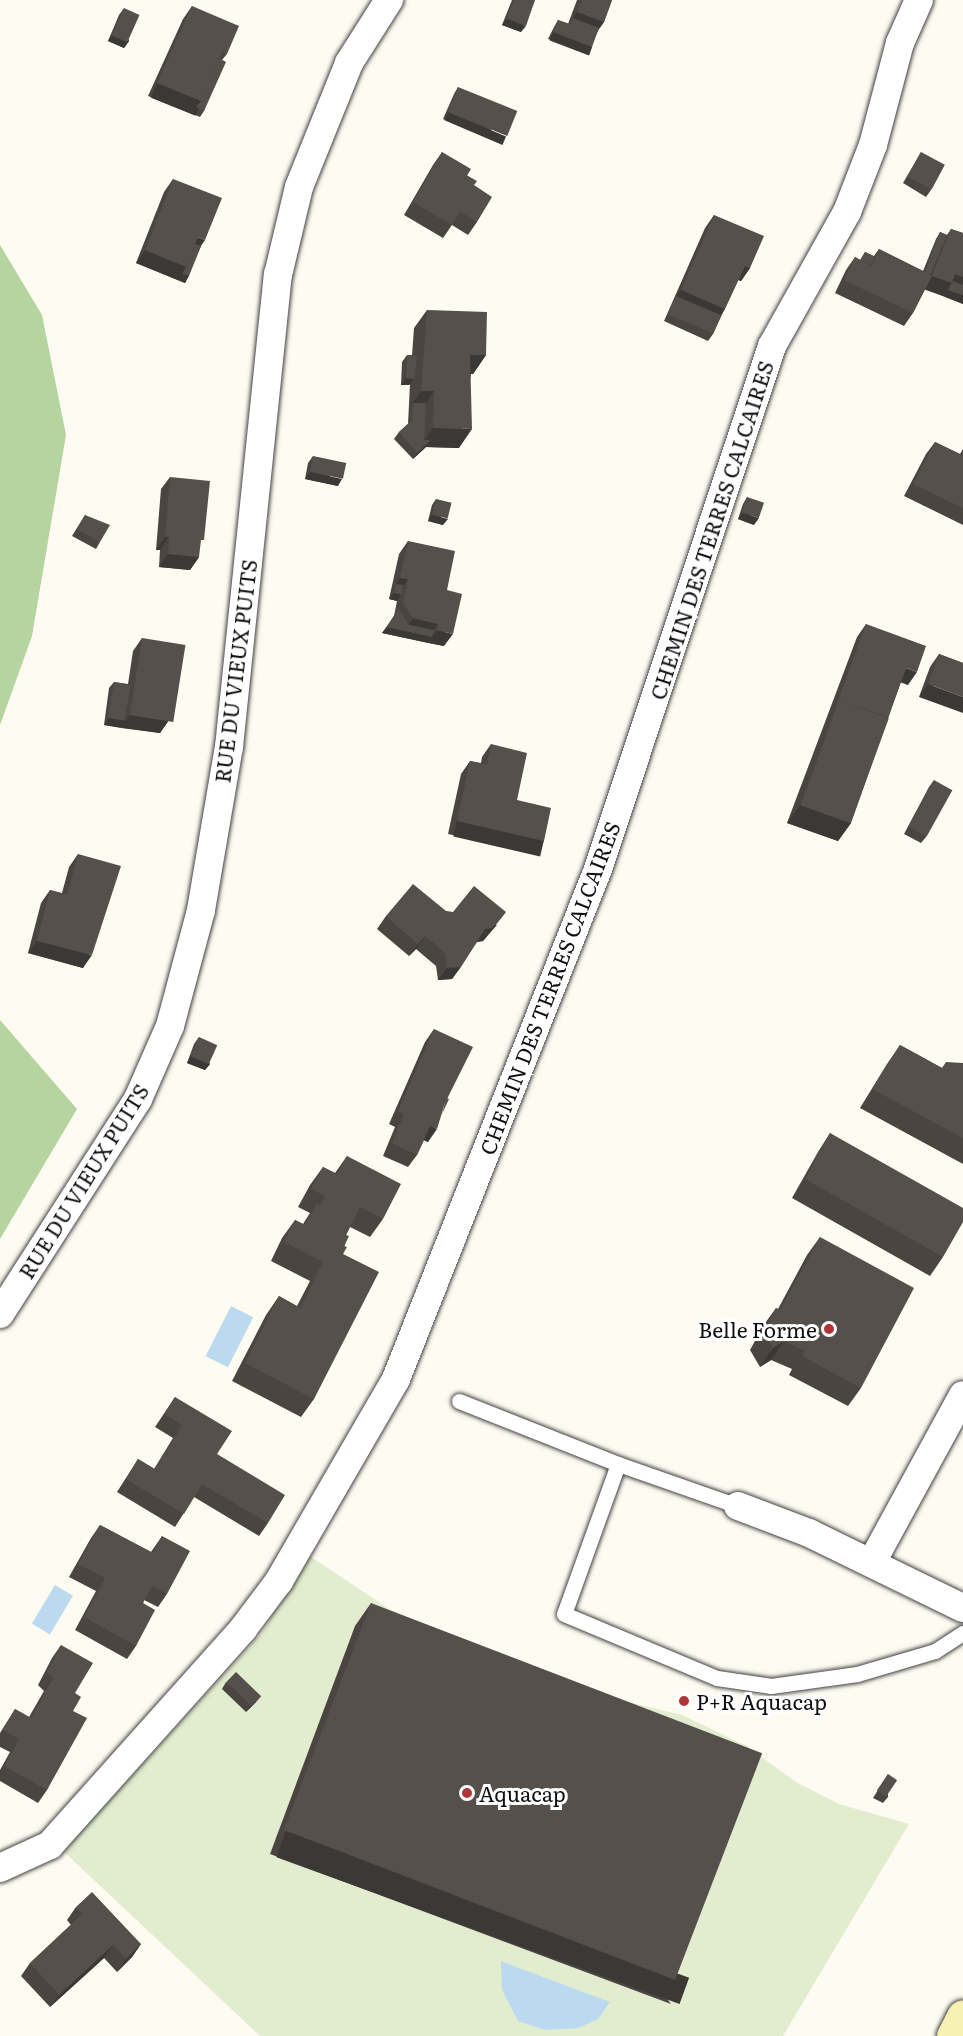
<!DOCTYPE html>
<style>
body{margin:0}
#map{position:relative;width:963px;height:2036px;overflow:hidden;background:#fefcf2;font-family:Literata,serif}
div>[style]{position:absolute}
.forest>*{inset:0;background:#b5d49f}
.pitch>*{inset:0;background:#e2edcf}
.water>*{inset:0;background:#bbdaf0;transform-origin:0 0}
.roads{filter:drop-shadow(0 0 2px #424242) drop-shadow(0 0 2px #424242)}
.service>*{height:15px;margin:-7.5px;padding:0 7.5px;transform-origin:7.5px;border-radius:7.5px;background:#fff}
.minor>*{height:28px;margin:-14px;padding:0 14px;transform-origin:14px;border-radius:14px;background:#fff}
.secondary>*{height:33px;margin:-16.5px;padding:0 16.5px;transform-origin:16.5px;border-radius:16.5px;background:#f7f1b4}
.wall>*{inset:0;background:#4a4541}
.shaded-wall>*{inset:0;background:#3c3835;transform-origin:0 0}
.building>*{inset:0;background:#56504c;transform-origin:0 0}
.dots>*{width:16px;height:16px;translate:-50% -50%;box-sizing:border-box;border:3px solid #fff;border-radius:50%}
span{translate:-50% -50%;white-space:nowrap;text-align:center;line-height:1.15;-webkit-text-stroke:6px #fff;paint-order:stroke}
.street-label{font-size:21px;color:#0f0f0f}
.poi-label{font-size:21px;color:#0f0f0f}
.right{translate:-100% -50%;text-align:right}
.left{translate:0 -50%;text-align:left}
</style>
<div id="map">
<div class="forest">
<i style="clip-path:polygon(0 245px,42px 315px,66px 435px,32px 636px,0 725px)"></i>
<i style="clip-path:polygon(0 1020px,77px 1109px,0 1239px)"></i>
</div>
<div class="pitch">
<i style="clip-path:polygon(308px 1555px,415px 1626px,620px 1700px,682px 1715px,745px 1745px,796px 1782px,839px 1804px,909px 1824px,783px 2036px,260px 2036px,63px 1851px,262px 1633px)"></i>
</div>
<div class="water">
<i style="left:231px;top:1306px;width:25px;height:56px;rotate:27deg"></i>
<i style="left:55px;top:1585px;width:21px;height:45px;rotate:31deg"></i>
<i style="clip-path:polygon(501px 1961px,610px 2002px,598px 2019px,578px 2028px,545px 2030px,518px 2021px,502px 1990px)"></i>
</div>
<div class="roads">
<div class="service">
<i style="left:459px;top:1401px;width:171px;rotate:21.6deg"></i>
<i style="left:738px;top:1506px;width:127px;rotate:-160.7deg"></i>
<i style="left:618px;top:1464px;width:159px;rotate:109.8deg"></i>
<i style="left:564px;top:1614px;width:166px;rotate:22.7deg"></i>
<i style="left:717px;top:1678px;width:55px;rotate:8.4deg"></i>
<i style="left:771px;top:1686px;width:87px;rotate:-7.9deg"></i>
<i style="left:857px;top:1674px;width:81px;rotate:-16.4deg"></i>
<i style="left:935px;top:1651px;width:33px;rotate:-33deg"></i>
</div>
<div class="minor">
<i style="left:0;top:1314px;width:255px;rotate:-57.3deg"></i>
<i style="left:138px;top:1099px;width:80px;rotate:-66.3deg"></i>
<i style="left:170px;top:1026px;width:120px;rotate:-75deg"></i>
<i style="left:201px;top:910px;width:165px;rotate:-80.3deg"></i>
<i style="left:229px;top:747px;width:475px;rotate:-84.1deg"></i>
<i style="left:278px;top:275px;width:90px;rotate:-76.6deg"></i>
<i style="left:299px;top:187px;width:134px;rotate:-68deg"></i>
<i style="left:349px;top:63px;width:75px;rotate:-57.6deg"></i>
<i style="left:738px;top:1506px;width:76px;rotate:20.8deg"></i>
<i style="left:809px;top:1533px;width:171px;rotate:26deg"></i>
<i style="left:872px;top:1562px;width:190px;rotate:-61.4deg"></i>
<i style="left:0;top:1868px;width:55px;rotate:-24.7deg"></i>
<i style="left:50px;top:1845px;width:290px;rotate:-48.2deg"></i>
<i style="left:243px;top:1629px;width:60px;rotate:-53.1deg"></i>
<i style="left:279px;top:1581px;width:233px;rotate:-59.9deg"></i>
<i style="left:396px;top:1379px;width:549px;rotate:-68.39deg"></i>
<i style="left:598px;top:869px;width:551px;rotate:-71.6deg"></i>
<i style="left:772px;top:346px;width:154px;rotate:-60.8deg"></i>
<i style="left:847px;top:212px;width:72px;rotate:-68.8deg"></i>
<i style="left:873px;top:145px;width:106px;rotate:-75.2deg"></i>
<i style="left:900px;top:43px;width:47px;rotate:-66.2deg"></i>
</div>
<div class="secondary">
<i style="left:953px;top:2036px;width:22px;rotate:-63deg"></i>
</div>
</div>
<div class="wall">
<i style="clip-path:polygon(512px 0,535px 0,521px 32px,502px 25px)"></i>
<i style="clip-path:polygon(577px 0,612px 0,604px 22px,599px 28px,588px 54px,548px 39px,554px 27px,558px 20px,568px 24px)"></i>
<i style="clip-path:polygon(192px 6px,227px 54px,222px 60px,204px 111px,200px 117px,148px 96px,183px 19px)"></i>
<i style="clip-path:polygon(124px 8px,129px 41px,124px 48px,108px 41px,119px 15px)"></i>
<i style="clip-path:polygon(458px 87px,502px 144px,443px 119px,454px 94px)"></i>
<i style="clip-path:polygon(442px 152px,468px 176px,474px 185px,477px 222px,468px 235px,452px 225px,443px 238px,404px 215px,433px 165px)"></i>
<i style="clip-path:polygon(921px 152px,931px 190px,926px 197px,903px 183px)"></i>
<i style="clip-path:polygon(173px 179px,201px 246px,185px 283px,136px 263px,164px 192px)"></i>
<i style="clip-path:polygon(714px 215px,750px 268px,741px 281px,738px 280px,713px 334px,708px 341px,664px 321px,705px 228px)"></i>
<i style="clip-path:polygon(951px 229px,963px 233px,963px 304px,925px 289px,913px 313px,904px 326px,835px 293px,846px 270px,855px 257px,860px 260px,865px 252px,874px 256px,879px 249px,923px 271px,936px 239px,940px 232px,947px 235px)"></i>
<i style="clip-path:polygon(427px 310px,486px 355px,473px 374px,471px 374px,459px 448px,426px 447px,413px 459px,394px 439px,399px 432px,408px 424px,410px 384px,409px 385px,401px 385px,402px 362px,407px 355px,412px 355px,414px 328px)"></i>
<i style="clip-path:polygon(935px 442px,960px 454px,963px 449px,963px 525px,904px 496px,926px 454px)"></i>
<i style="clip-path:polygon(313px 456px,338px 486px,305px 479px,308px 463px)"></i>
<i style="clip-path:polygon(170px 477px,199px 557px,190px 570px,159px 567px,160px 550px,156px 550px,161px 489px)"></i>
<i style="clip-path:polygon(747px 497px,754px 525px,738px 519px,743px 504px)"></i>
<i style="clip-path:polygon(436px 499px,443px 525px,428px 521px,432px 505px)"></i>
<i style="clip-path:polygon(85px 515px,100px 542px,96px 549px,72px 536px)"></i>
<i style="clip-path:polygon(408px 541px,447px 590px,444px 646px,382px 633px,394px 616px,397px 601px,389px 599px,399px 554px)"></i>
<i style="clip-path:polygon(866px 624px,908px 685px,901px 682px,851px 823px,838px 841px,787px 823px,857px 637px)"></i>
<i style="clip-path:polygon(142px 638px,169px 720px,160px 733px,104px 725px,109px 688px,114px 682px,128px 684px,133px 651px)"></i>
<i style="clip-path:polygon(939px 654px,963px 663px,919px 697px,930px 667px)"></i>
<i style="clip-path:polygon(491px 744px,517px 800px,544px 841px,535px 854px,448px 834px,461px 774px,470px 761px,481px 763px,482px 757px)"></i>
<i style="clip-path:polygon(934px 780px,926px 837px,921px 843px,904px 834px,929px 787px)"></i>
<i style="clip-path:polygon(78px 854px,101px 927px,83px 968px,28px 953px,41px 903px,50px 890px,62px 893px,69px 867px)"></i>
<i style="clip-path:polygon(446px 911px,497px 925px,483px 941px,477px 942px,452px 979px,438px 980px,436px 966px,416px 949px,409px 956px,377px 929px,386px 916px)"></i>
<i style="clip-path:polygon(434px 1029px,447px 1098px,428px 1142px,424px 1140px,417px 1155px,408px 1167px,383px 1156px,395px 1127px,389px 1124px,425px 1042px)"></i>
<i style="clip-path:polygon(199px 1037px,210px 1064px,205px 1070px,187px 1063px,194px 1044px)"></i>
<i style="clip-path:polygon(900px 1045px,942px 1068px,963px 1063px,963px 1164px,860px 1108px,887px 1064px)"></i>
<i style="clip-path:polygon(830px 1133px,943px 1257px,930px 1276px,792px 1198px,818px 1152px)"></i>
<i style="clip-path:polygon(347px 1156px,383px 1219px,370px 1237px,350px 1227px,346px 1235px,343px 1254px,314px 1399px,301px 1417px,232px 1381px,266px 1315px,279px 1296px,297px 1306px,310px 1281px,271px 1261px,282px 1238px,295px 1220px,303px 1224px,310px 1213px,298px 1207px,310px 1185px,323px 1167px,335px 1173px)"></i>
<i style="clip-path:polygon(820px 1237px,861px 1388px,848px 1406px,789px 1375px,792px 1369px,771px 1360px,760px 1367px,750px 1350px,763px 1326px,776px 1308px,778px 1309px,807px 1255px)"></i>
<i style="clip-path:polygon(175px 1397px,268px 1523px,259px 1536px,194px 1497px,175px 1527px,117px 1492px,138px 1459px,154px 1469px,173px 1438px,155px 1427px)"></i>
<i style="clip-path:polygon(100px 1525px,151px 1552px,162px 1536px,167px 1594px,158px 1607px,144px 1600px,143px 1603px,136px 1646px,127px 1659px,75px 1630px,96px 1591px,69px 1577px,91px 1538px)"></i>
<i style="clip-path:polygon(371px 1603px,671px 2004px,270px 1854px,355px 1626px)"></i>
<i style="clip-path:polygon(61px 1645px,75px 1693px,73px 1711px,47px 1790px,38px 1803px,0 1781px,0 1770px,10px 1752px,0 1747px,0 1733px,15px 1709px,29px 1717px,44px 1691px,38px 1685px,52px 1658px)"></i>
<i style="clip-path:polygon(226px 1682px,256px 1702px,246px 1712px,222px 1689px)"></i>
<i style="clip-path:polygon(888px 1774px,888px 1797px,883px 1803px,873px 1798px)"></i>
<i style="clip-path:polygon(76px 1907px,141px 1944px,132px 1957px,117px 1972px,104px 1958px,50px 2007px,21px 1976px,30px 1963px,71px 1925px,67px 1920px)"></i>
</div>
<div class="shaded-wall">
<i style="clip-path:polygon(577px 12px,604px 22px,595px 35px,573px 18px)"></i>
<i style="clip-path:polygon(507px 19px,526px 26px,521px 32px,502px 25px)"></i>
<i style="left:553px;top:32px;width:42px;height:9px;rotate:21deg"></i>
<i style="clip-path:polygon(112px 35px,129px 41px,124px 48px,108px 41px)"></i>
<i style="left:157px;top:83px;width:48px;height:16px;rotate:22deg"></i>
<i style="left:448px;top:112px;width:63px;height:9px;rotate:23deg"></i>
<i style="clip-path:polygon(198px 237px,205px 240px,196px 253px,191px 250px)"></i>
<i style="clip-path:polygon(145px 250px,186px 267px,189px 276px,185px 283px,136px 263px)"></i>
<i style="clip-path:polygon(745px 266px,750px 268px,741px 281px,736px 279px)"></i>
<i style="clip-path:polygon(955px 274px,963px 277px,963px 293px,949px 288px,943px 296px,923px 289px,932px 276px)"></i>
<i style="clip-path:polygon(681px 290px,725px 309px,716px 322px,676px 296px)"></i>
<i style="clip-path:polygon(948px 290px,963px 295px,963px 304px,943px 296px)"></i>
<i style="clip-path:polygon(470px 355px,486px 355px,473px 374px,457px 373px)"></i>
<i style="clip-path:polygon(406px 378px,414px 379px,409px 385px,401px 385px)"></i>
<i style="clip-path:polygon(421px 391px,434px 391px,421px 410px,413px 403px)"></i>
<i style="clip-path:polygon(433px 428px,472px 429px,459px 448px,426px 447px,413px 459px,417px 453px,420px 447px)"></i>
<i style="clip-path:polygon(310px 472px,342px 479px,338px 486px,305px 479px)"></i>
<i style="clip-path:polygon(743px 513px,759px 518px,754px 525px,738px 519px)"></i>
<i style="clip-path:polygon(432px 515px,448px 519px,443px 525px,428px 521px)"></i>
<i style="clip-path:polygon(165px 537px,169px 537px,160px 550px,156px 550px)"></i>
<i style="clip-path:polygon(168px 554px,199px 557px,190px 570px,159px 567px)"></i>
<i style="clip-path:polygon(400px 578px,408px 579px,399px 592px,396px 584px,391px 591px)"></i>
<i style="clip-path:polygon(394px 593px,401px 595px,397px 601px,389px 599px)"></i>
<i style="clip-path:polygon(413px 618px,438px 624px,430px 636px,432px 637px,428px 643px,382px 633px,387px 627px,404px 631px)"></i>
<i style="clip-path:polygon(437px 630px,453px 634px,444px 646px,428px 643px)"></i>
<i style="clip-path:polygon(906px 668px,917px 672px,908px 685px,897px 681px)"></i>
<i style="clip-path:polygon(928px 684px,963px 697px,963px 713px,919px 697px)"></i>
<i style="clip-path:polygon(130px 715px,169px 720px,160px 733px,121px 728px)"></i>
<i style="clip-path:polygon(109px 718px,126px 721px,121px 728px,104px 725px)"></i>
<i style="clip-path:polygon(800px 805px,851px 823px,838px 841px,787px 823px)"></i>
<i style="left:457px;top:821px;width:89px;height:16px;rotate:13deg"></i>
<i style="clip-path:polygon(506px 912px,483px 941px,476px 942px,485px 929px)"></i>
<i style="clip-path:polygon(425px 936px,416px 949px,409px 956px,418px 944px)"></i>
<i style="clip-path:polygon(37px 941px,92px 955px,83px 968px,28px 953px)"></i>
<i style="clip-path:polygon(461px 967px,452px 979px,438px 980px,447px 968px)"></i>
<i style="clip-path:polygon(191px 1056px,210px 1064px,205px 1070px,187px 1063px)"></i>
<i style="clip-path:polygon(430px 1126px,437px 1129px,428px 1142px,421px 1139px)"></i>
<i style="clip-path:polygon(784px 1341px,771px 1360px,760px 1367px,773px 1348px)"></i>
<i style="clip-path:polygon(261px 1696px,256px 1702px,246px 1712px,251px 1705px)"></i>
<i style="left:286px;top:1831px;width:429px;height:28px;rotate:20deg"></i>
<i style="clip-path:polygon(141px 1944px,132px 1957px,117px 1972px,126px 1959px)"></i>
<i style="clip-path:polygon(113px 1945px,104px 1958px,50px 2007px,59px 1995px)"></i>
</div>
<div class="building">
<i style="clip-path:polygon(514px 0,535px 0,526px 26px,507px 19px)"></i>
<i style="clip-path:polygon(582px 0,612px 0,604px 22px,577px 12px)"></i>
<i style="clip-path:polygon(192px 6px,239px 26px,227px 54px,222px 51px,201px 101px,157px 83px)"></i>
<i style="left:124px;top:8px;width:17px;height:30px;rotate:24deg"></i>
<i style="clip-path:polygon(573px 18px,599px 28px,592px 47px,553px 32px,558px 20px,570px 24px)"></i>
<i style="clip-path:polygon(219px 58px,226px 62px,204px 111px,196px 107px,201px 101px)"></i>
<i style="left:458px;top:87px;width:64px;height:27px;rotate:22deg"></i>
<i style="clip-path:polygon(442px 152px,471px 169px,465px 179px,492px 197px,477px 222px,460px 212px,452px 225px,413px 202px)"></i>
<i style="left:921px;top:152px;width:27px;height:28px;rotate:28deg"></i>
<i style="clip-path:polygon(468px 176px,477px 181px,474px 185px,465px 179px)"></i>
<i style="clip-path:polygon(173px 179px,222px 198px,205px 240px,198px 237px,186px 267px,145px 250px)"></i>
<i style="clip-path:polygon(714px 215px,764px 236px,750px 268px,745px 266px,725px 309px,681px 290px)"></i>
<i style="clip-path:polygon(951px 229px,963px 233px,963px 277px,955px 274px,952px 283px,932px 276px)"></i>
<i style="clip-path:polygon(940px 232px,947px 235px,930px 275px,879px 251px,875px 257px,879px 249px,925px 272px)"></i>
<i style="clip-path:polygon(195px 244px,201px 246px,189px 276px,182px 274px,186px 267px)"></i>
<i style="clip-path:polygon(879px 251px,932px 276px,913px 313px,844px 280px,855px 257px,872px 266px)"></i>
<i style="left:865px;top:252px;width:11px;height:9px;rotate:27deg"></i>
<i style="clip-path:polygon(953px 281px,963px 285px,963px 295px,948px 290px)"></i>
<i style="left:676px;top:296px;width:49px;height:20px;rotate:23deg"></i>
<i style="clip-path:polygon(427px 310px,487px 312px,486px 355px,470px 355px,472px 429px,433px 428px,434px 391px,421px 391px)"></i>
<i style="clip-path:polygon(407px 355px,417px 356px,414px 379px,406px 378px)"></i>
<i style="clip-path:polygon(413px 403px,426px 403px,424px 440px,431px 440px,417px 453px,399px 432px,412px 420px)"></i>
<i style="clip-path:polygon(935px 442px,962px 455px,963px 453px,963px 508px,913px 484px)"></i>
<i style="left:313px;top:456px;width:34px;height:16px;rotate:12deg"></i>
<i style="clip-path:polygon(170px 477px,210px 481px,204px 540px,201px 540px,199px 557px,168px 554px,169px 537px,165px 537px)"></i>
<i style="left:747px;top:497px;width:18px;height:16px;rotate:19deg"></i>
<i style="left:436px;top:499px;width:16px;height:16px;rotate:14deg"></i>
<i style="clip-path:polygon(85px 515px,110px 525px,100px 542px,77px 529px)"></i>
<i style="clip-path:polygon(408px 541px,455px 551px,447px 590px,462px 594px,453px 634px,437px 630px,438px 624px,413px 618px,403px 603px,408px 579px,400px 578px)"></i>
<i style="left:396px;top:584px;width:7px;height:9px;rotate:8deg"></i>
<i style="clip-path:polygon(398px 609px,409px 625px,434px 630px,432px 637px,387px 627px)"></i>
<i style="clip-path:polygon(866px 624px,926px 646px,917px 672px,906px 668px,888px 717px,839px 700px,836px 706px)"></i>
<i style="left:142px;top:638px;width:44px;height:78px;rotate:9deg"></i>
<i style="clip-path:polygon(939px 654px,963px 663px,963px 697px,928px 684px)"></i>
<i style="left:114px;top:682px;width:17px;height:36px;rotate:10deg"></i>
<i style="left:839px;top:700px;width:53px;height:112px;rotate:20deg"></i>
<i style="clip-path:polygon(491px 744px,527px 753px,517px 800px,551px 808px,544px 841px,457px 821px,470px 761px,487px 765px)"></i>
<i style="left:934px;top:780px;width:21px;height:53px;rotate:29deg"></i>
<i style="clip-path:polygon(78px 854px,121px 866px,92px 955px,37px 941px,50px 890px,67px 895px)"></i>
<i style="clip-path:polygon(413px 884px,446px 911px,453px 912px,474px 886px,506px 912px,492px 928px,485px 929px,461px 967px,447px 968px,445px 953px,425px 936px,418px 944px,386px 916px)"></i>
<i style="clip-path:polygon(434px 1029px,473px 1047px,445px 1103px,437px 1129px,430px 1126px,417px 1155px,392px 1143px,404px 1114px,398px 1111px)"></i>
<i style="left:199px;top:1037px;width:20px;height:21px;rotate:24deg"></i>
<i style="clip-path:polygon(900px 1045px,942px 1068px,946px 1062px,963px 1063px,963px 1138px,872px 1089px)"></i>
<i style="clip-path:polygon(447px 1098px,449px 1099px,442px 1114px,445px 1103px)"></i>
<i style="clip-path:polygon(830px 1133px,963px 1208px,963px 1222px,943px 1257px,805px 1179px)"></i>
<i style="clip-path:polygon(347px 1156px,401px 1184px,383px 1219px,360px 1207px,346px 1235px,349px 1236px,341px 1253px,379px 1272px,314px 1399px,245px 1363px,279px 1296px,300px 1308px,323px 1262px,284px 1242px,295px 1220px,305px 1225px,317px 1203px,320px 1205px,325px 1196px,311px 1189px,323px 1167px,337px 1174px)"></i>
<i style="clip-path:polygon(820px 1237px,914px 1288px,861px 1388px,802px 1356px,805px 1351px,784px 1341px,773px 1348px,763px 1332px,776px 1308px,780px 1310px)"></i>
<i style="clip-path:polygon(344px 1246px,347px 1247px,343px 1254px,341px 1253px)"></i>
<i style="clip-path:polygon(175px 1397px,232px 1431px,217px 1454px,285px 1495px,268px 1523px,202px 1484px,184px 1514px,126px 1479px,138px 1459px,155px 1469px,182px 1425px,164px 1414px)"></i>
<i style="clip-path:polygon(100px 1525px,153px 1553px,162px 1536px,190px 1551px,167px 1594px,152px 1586px,143px 1603px,155px 1610px,136px 1646px,84px 1617px,105px 1578px,78px 1564px)"></i>
<i style="left:371px;top:1603px;width:419px;height:243px;rotate:21deg"></i>
<i style="clip-path:polygon(61px 1645px,93px 1663px,75px 1693px,81px 1697px,73px 1711px,87px 1718px,47px 1790px,4px 1766px,19px 1739px,3px 1730px,15px 1709px,31px 1718px,53px 1678px,47px 1672px)"></i>
<i style="left:236px;top:1672px;width:35px;height:14px;rotate:44deg"></i>
<i style="left:888px;top:1774px;width:11px;height:20px;rotate:34deg"></i>
<i style="clip-path:polygon(92px 1892px,141px 1944px,126px 1959px,113px 1945px,59px 1995px,30px 1963px,82px 1914px,76px 1907px)"></i>
</div>
<div class="dots">
<i style="left:829px;top:1329px;background:#b03536"></i>
<i style="left:684px;top:1701px;background:#b03536"></i>
<i style="left:467px;top:1793px;background:#b03536"></i>
</div>
<div class="street-label">
<span style="left:711px;top:530px;rotate:-72deg">CHEMIN DES TERRES CALCAIRES</span>
<span style="left:235px;top:671px;rotate:-83deg">RUE DU VIEUX PUITS</span>
<span style="left:549px;top:988px;rotate:-69deg">CHEMIN DES TERRES CALCAIRES</span>
<span style="left:83px;top:1181px;rotate:-58deg">RUE DU VIEUX PUITS</span>
</div>
<div class="poi-label">
<span class="right" style="left:817px;top:1329px">Belle Forme</span>
<span class="left" style="left:696px;top:1701px">P+R Aquacap</span>
<span class="left" style="left:479px;top:1793px">Aquacap</span>
</div>
</div>
